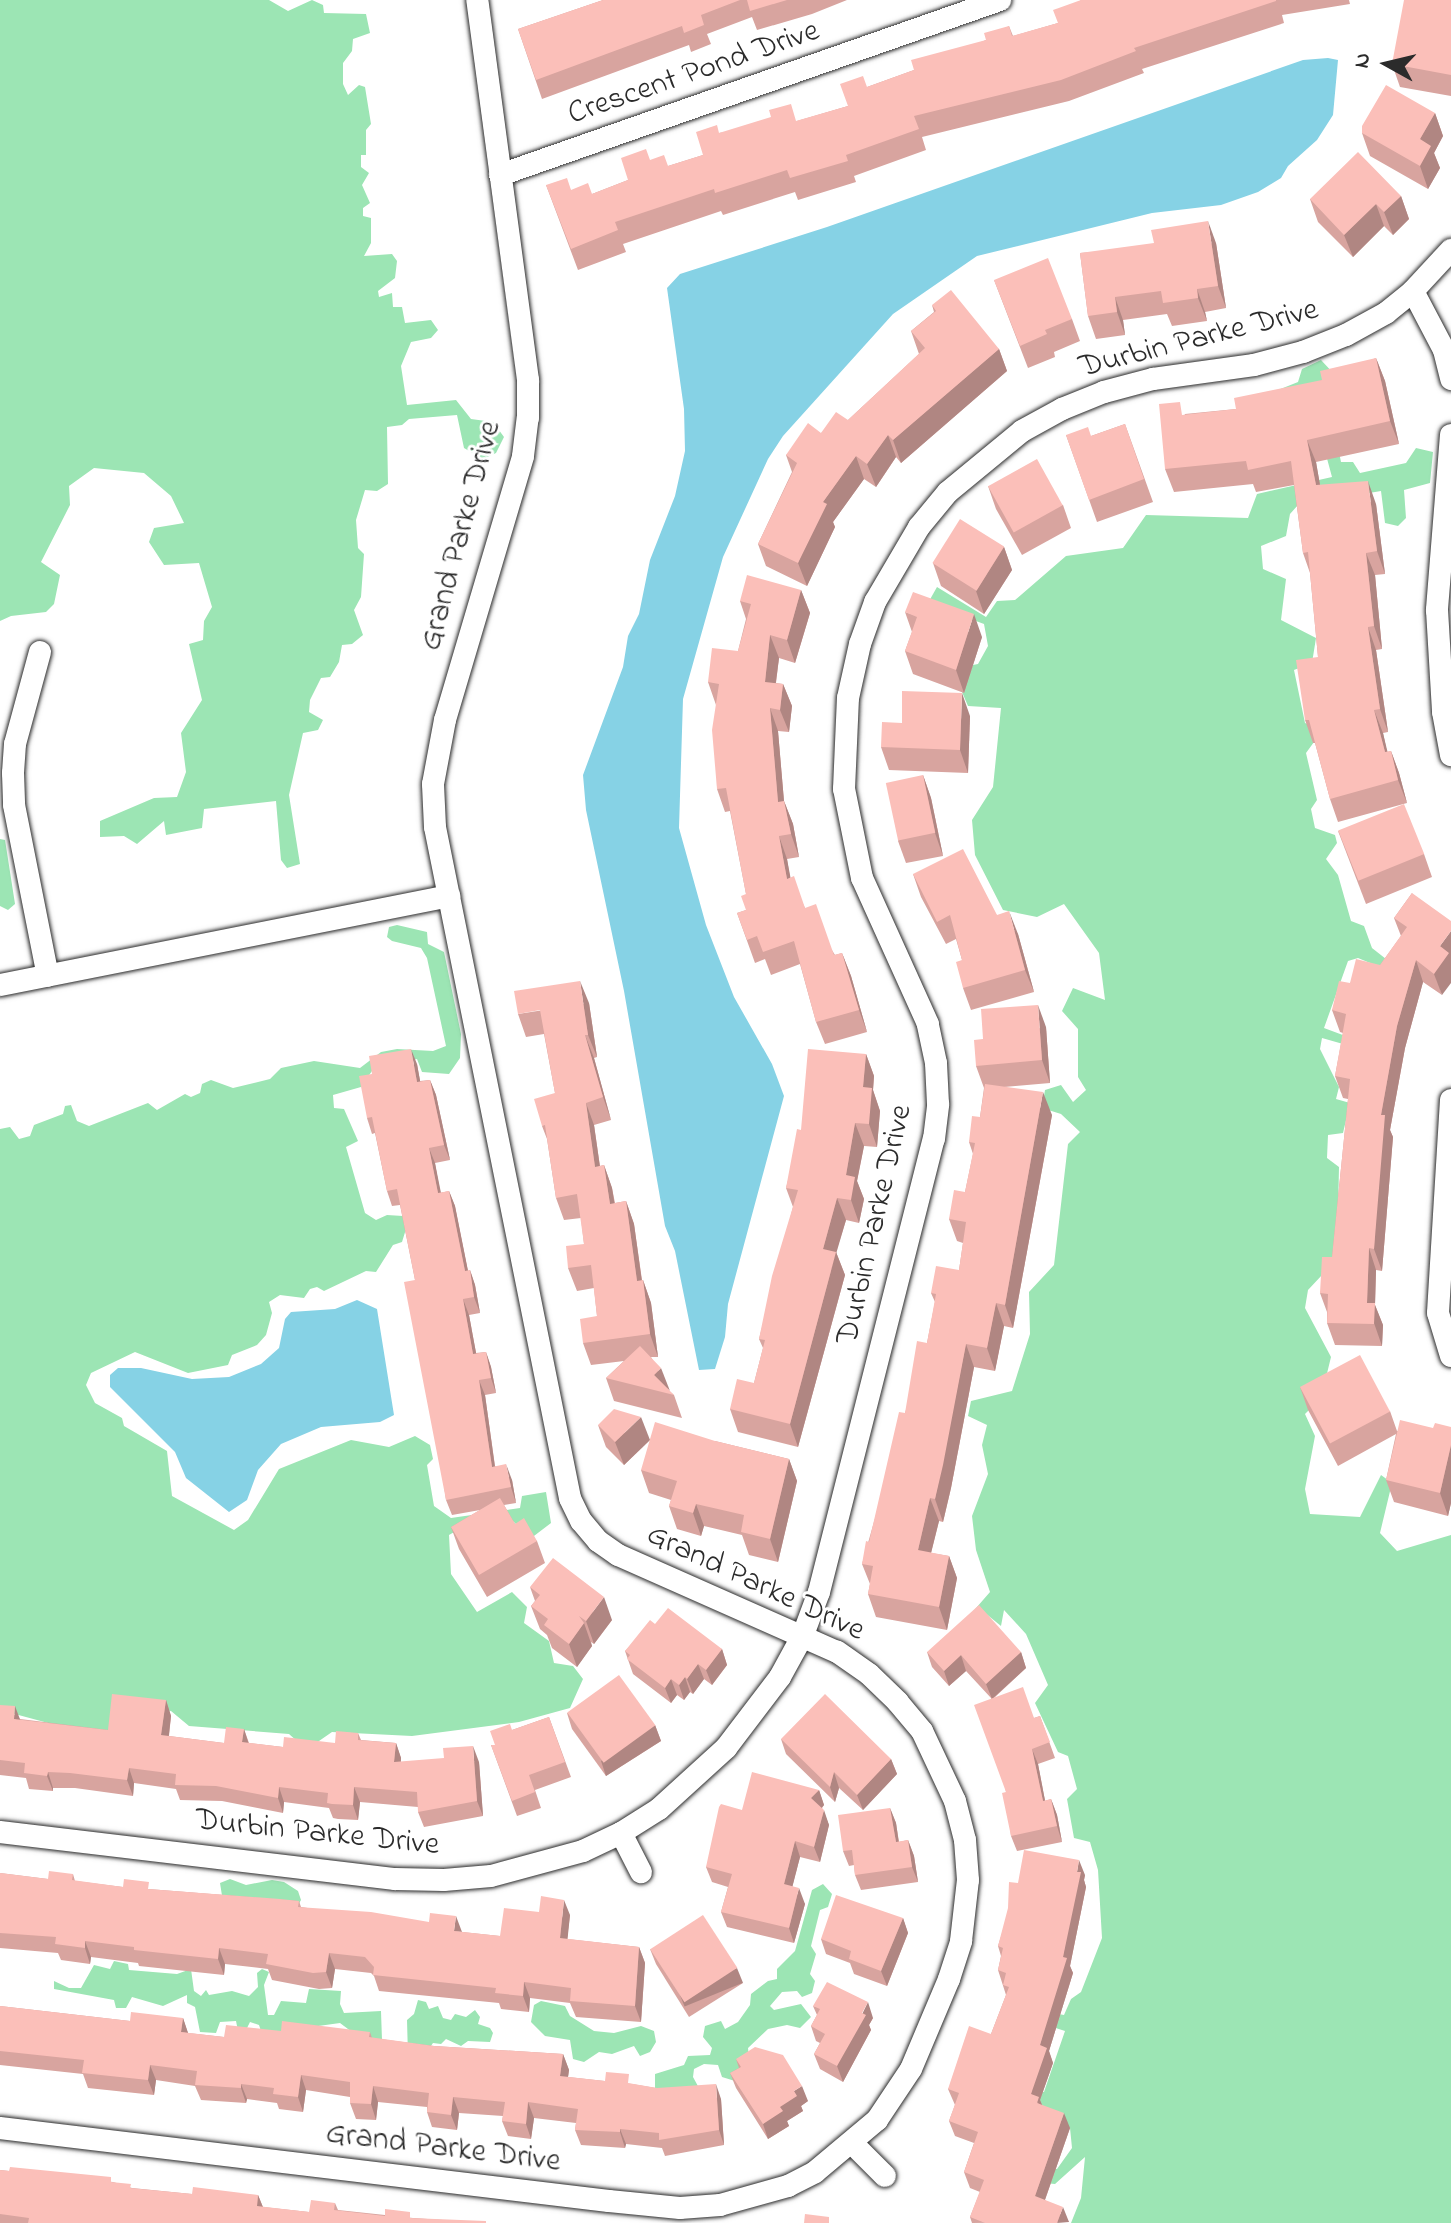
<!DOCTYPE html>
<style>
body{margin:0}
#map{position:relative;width:1451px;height:2223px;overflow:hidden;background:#fff;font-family:"Indie Flower",sans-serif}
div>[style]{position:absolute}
.green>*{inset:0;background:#9ce5b4}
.water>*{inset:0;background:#86d2e5}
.roads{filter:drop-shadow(0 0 2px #2b2b2b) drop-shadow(0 0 2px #2b2b2b)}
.street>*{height:22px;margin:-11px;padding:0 11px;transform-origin:11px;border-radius:11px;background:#fff}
.wall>*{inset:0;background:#d8a49f}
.shaded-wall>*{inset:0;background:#b08682;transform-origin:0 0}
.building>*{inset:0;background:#fbbfb9;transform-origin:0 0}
span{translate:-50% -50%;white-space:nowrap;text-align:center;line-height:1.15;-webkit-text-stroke:6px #fff;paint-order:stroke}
.street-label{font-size:32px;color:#2b2b2b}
.north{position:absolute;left:1347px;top:24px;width:80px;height:80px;-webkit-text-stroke:6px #fff;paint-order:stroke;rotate:278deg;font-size:22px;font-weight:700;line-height:32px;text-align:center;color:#2b2b2b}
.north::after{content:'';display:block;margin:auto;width:28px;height:36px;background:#2b2b2b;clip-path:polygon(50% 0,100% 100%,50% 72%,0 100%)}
</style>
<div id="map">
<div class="green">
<i style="clip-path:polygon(0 0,269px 0,288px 11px,312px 0,323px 5px,324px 13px,366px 14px,370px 33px,353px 39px,352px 51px,343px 63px,343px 84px,348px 95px,359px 85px,365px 87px,371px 124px,366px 130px,366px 155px,361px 155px,361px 167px,369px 173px,362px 185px,370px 203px,363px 208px,363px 216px,371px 218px,371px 243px,364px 256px,392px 254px,397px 261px,395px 278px,378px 291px,379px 297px,392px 293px,393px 307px,402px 307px,405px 323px,431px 320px,438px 330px,431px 338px,411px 342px,401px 366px,407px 405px,456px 400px,471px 419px,493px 422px,504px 437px,496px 453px,483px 459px,464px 448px,457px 415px,409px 419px,402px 425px,387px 427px,388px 484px,377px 491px,365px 490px,356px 520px,358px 548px,364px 554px,361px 597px,354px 610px,363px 635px,352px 644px,342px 645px,339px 662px,330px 677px,321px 678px,310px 700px,309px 712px,323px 720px,318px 730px,303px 733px,289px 795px,300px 864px,287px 868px,281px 860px,276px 801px,204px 809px,202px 828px,166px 835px,164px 821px,137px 844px,124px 836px,100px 837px,100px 821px,154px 798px,177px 797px,186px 772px,181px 733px,202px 700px,189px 644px,203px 640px,204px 621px,212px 607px,199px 563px,164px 565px,149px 542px,154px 528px,184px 523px,171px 496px,144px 473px,94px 468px,69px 486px,70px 505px,41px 562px,60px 575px,54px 604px,46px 612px,11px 616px,0 621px)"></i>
<i style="clip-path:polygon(1321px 360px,1335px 375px,1335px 433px,1341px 462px,1353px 462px,1360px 473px,1406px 463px,1416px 448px,1433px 452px,1430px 483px,1404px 490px,1406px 518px,1398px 526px,1385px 523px,1381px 491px,1298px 505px,1290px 514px,1286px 536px,1261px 546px,1263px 569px,1286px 579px,1281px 620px,1316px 638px,1312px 663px,1294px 670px,1305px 723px,1313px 726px,1314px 742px,1306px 753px,1317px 800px,1311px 809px,1315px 828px,1335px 835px,1337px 843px,1326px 859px,1338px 875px,1351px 921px,1364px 926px,1372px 948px,1400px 970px,1399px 975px,1358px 958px,1348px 961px,1324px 1028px,1391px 1053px,1385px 1056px,1322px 1038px,1320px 1049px,1339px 1087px,1336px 1099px,1350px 1103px,1343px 1133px,1328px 1135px,1327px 1158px,1339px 1167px,1337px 1259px,1308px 1290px,1305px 1308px,1331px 1357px,1321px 1398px,1305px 1414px,1315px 1436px,1305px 1489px,1310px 1514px,1360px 1517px,1381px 1475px,1392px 1483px,1380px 1533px,1397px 1551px,1451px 1535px,1451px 2223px,1071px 2223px,1081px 2198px,1085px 2157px,1055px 2184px,1033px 2182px,1037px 2165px,1057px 2169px,1072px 2148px,1070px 2128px,1005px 2096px,1012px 2084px,1044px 2092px,1065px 2031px,1034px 2021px,1036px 2010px,1064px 2015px,1071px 1999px,1081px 1992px,1102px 1938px,1098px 1870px,1090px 1842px,1074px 1838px,1067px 1799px,1077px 1789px,1068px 1756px,1058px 1752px,1035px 1703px,1048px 1685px,1026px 1634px,1004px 1610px,1001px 1626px,985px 1613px,956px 1631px,990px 1592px,976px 1550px,972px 1516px,988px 1474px,982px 1445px,987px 1425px,968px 1416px,971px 1401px,1012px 1391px,1030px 1334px,1029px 1292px,1054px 1265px,1068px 1144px,1080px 1132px,1061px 1114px,1042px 1108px,1045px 1090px,1061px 1085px,1073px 1102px,1086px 1090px,1078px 1077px,1078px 1029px,1062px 1011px,1073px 988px,1105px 1000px,1099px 953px,1064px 904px,1037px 917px,1003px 910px,975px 855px,972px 820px,993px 787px,1001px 708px,968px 706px,962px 692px,973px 665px,978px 664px,988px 646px,984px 624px,928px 603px,937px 587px,986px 617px,997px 601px,1015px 600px,1066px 556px,1123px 548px,1146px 515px,1248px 518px,1257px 494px,1332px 477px,1319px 429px,1278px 390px,1298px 382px,1302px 369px)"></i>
<i style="clip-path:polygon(0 839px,5px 840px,15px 904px,8px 910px,0 906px)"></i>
<i style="clip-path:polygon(397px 925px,427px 932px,428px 944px,444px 952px,461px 1034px,460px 1058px,449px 1074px,422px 1072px,417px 1059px,374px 1068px,361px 1087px,333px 1095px,334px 1108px,344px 1109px,358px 1141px,346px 1147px,365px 1213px,376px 1220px,387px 1215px,403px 1216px,406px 1229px,402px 1242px,393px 1245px,376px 1272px,366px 1271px,324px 1291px,317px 1287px,310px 1289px,304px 1298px,280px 1295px,269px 1302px,272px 1313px,266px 1335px,257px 1345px,232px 1355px,228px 1365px,188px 1373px,135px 1352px,91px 1373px,86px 1385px,95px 1403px,122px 1418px,124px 1426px,167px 1451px,172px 1496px,234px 1530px,248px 1520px,279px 1469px,351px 1440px,389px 1447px,415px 1436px,430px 1445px,433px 1459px,427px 1465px,434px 1506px,451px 1518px,520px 1508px,522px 1496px,546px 1492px,551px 1523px,530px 1539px,513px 1521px,463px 1527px,449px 1535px,451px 1574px,477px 1612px,512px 1592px,527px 1607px,524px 1623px,549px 1641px,554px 1663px,573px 1666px,583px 1679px,570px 1708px,519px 1722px,412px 1736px,332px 1732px,319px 1741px,298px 1742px,289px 1734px,189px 1726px,171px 1711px,117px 1704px,110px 1754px,74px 1730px,0 1710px,0 1129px,10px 1127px,19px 1139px,30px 1136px,34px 1125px,63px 1114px,65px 1106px,71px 1105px,77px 1121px,89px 1126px,148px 1103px,157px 1110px,185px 1094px,191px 1097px,200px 1093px,202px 1084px,211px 1080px,233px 1088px,270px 1079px,281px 1068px,314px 1061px,360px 1068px,381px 1052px,397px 1049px,433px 1051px,446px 1046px,427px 958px,421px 948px,392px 941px,387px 937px,389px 927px)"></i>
<i style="clip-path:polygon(230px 1879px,246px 1885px,272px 1880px,284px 1882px,298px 1891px,301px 1900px,297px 1907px,223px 1902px,220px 1883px)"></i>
<i style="clip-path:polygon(823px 1884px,832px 1894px,828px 1907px,820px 1910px,811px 1946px,816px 1954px,810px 1974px,815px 1981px,812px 1993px,802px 1997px,797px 1991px,782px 1992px,770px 2006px,774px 2010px,801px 2004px,811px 2017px,800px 2028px,787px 2025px,768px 2029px,748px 2048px,750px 2067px,735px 2081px,722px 2077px,718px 2065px,704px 2064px,694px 2069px,693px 2077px,699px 2088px,655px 2095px,655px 2074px,684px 2065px,688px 2056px,710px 2055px,712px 2048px,703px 2037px,705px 2026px,721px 2021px,725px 2029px,738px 2022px,750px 2005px,751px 1994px,768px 1981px,777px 1979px,777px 1969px,795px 1951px,812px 1890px)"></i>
<i style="clip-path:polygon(114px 1961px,128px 1964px,129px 1970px,177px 1974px,191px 1969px,194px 1991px,201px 1996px,206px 1990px,209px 1995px,232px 1991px,249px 1996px,258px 1987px,257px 1973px,262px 1969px,269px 1972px,264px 1985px,268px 2015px,274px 2015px,281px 2001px,306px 2003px,309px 1989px,341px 1991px,340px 2004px,344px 2013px,381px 2011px,382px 2040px,389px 2046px,352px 2032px,340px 2023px,282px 2031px,264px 2040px,259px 2025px,250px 2022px,245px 2032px,238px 2031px,236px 2021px,220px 2022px,216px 2033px,200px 2032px,195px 2007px,187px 2003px,187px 1995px,163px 2006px,132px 1997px,126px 2008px,116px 2008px,114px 2000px,54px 1989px,54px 1981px,69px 1988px,81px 1988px,94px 1965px,110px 1969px)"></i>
<i style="clip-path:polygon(418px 2000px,426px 2002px,429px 2009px,438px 2006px,443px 2018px,451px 2020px,455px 2014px,466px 2017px,475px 2010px,480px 2017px,478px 2024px,490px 2028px,493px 2033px,490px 2042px,468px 2041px,461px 2046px,446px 2039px,441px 2044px,433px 2043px,426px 2053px,408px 2056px,407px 2020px,414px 2014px)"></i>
<i style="clip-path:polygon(541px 2001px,565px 2006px,570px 2016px,594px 2031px,614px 2033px,641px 2026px,654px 2031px,656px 2042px,650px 2052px,640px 2056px,634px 2046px,612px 2054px,599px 2052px,584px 2062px,573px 2059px,570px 2040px,545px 2036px,531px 2022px,534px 2005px)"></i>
</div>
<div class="water">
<i style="clip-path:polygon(1328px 58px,1338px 60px,1333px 115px,1317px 140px,1288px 166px,1281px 178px,1258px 192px,1221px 205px,1152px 213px,977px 256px,893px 314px,783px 436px,768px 459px,723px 557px,683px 699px,679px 828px,706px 925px,734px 997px,772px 1064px,784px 1096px,728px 1304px,725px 1337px,715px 1369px,699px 1370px,675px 1251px,665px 1226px,624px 991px,586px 810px,583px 775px,623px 667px,628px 636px,639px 614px,650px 560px,675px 496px,685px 451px,684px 409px,667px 288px,680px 274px,827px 227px,1303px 60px)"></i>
<i style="clip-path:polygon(357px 1300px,377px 1309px,394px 1415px,380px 1422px,321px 1427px,281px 1444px,258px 1470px,247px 1500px,229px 1512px,186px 1478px,175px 1452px,110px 1387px,110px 1375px,118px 1368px,141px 1368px,192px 1379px,229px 1377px,261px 1364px,279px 1348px,285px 1319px,291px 1312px,335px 1309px)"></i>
</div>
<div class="roads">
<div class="street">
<i style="left:500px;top:175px;width:530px;rotate:-19.29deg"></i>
<i style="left:1413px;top:291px;width:67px;rotate:62.3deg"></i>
<i style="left:1444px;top:350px;width:30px;rotate:76deg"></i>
<i style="left:1451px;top:435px;width:176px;rotate:94.6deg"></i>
<i style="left:1437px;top:610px;width:102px;rotate:86.6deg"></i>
<i style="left:1443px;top:712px;width:44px;rotate:79.5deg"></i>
<i style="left:40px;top:652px;width:95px;rotate:105.2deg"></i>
<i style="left:15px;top:744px;width:29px;rotate:94deg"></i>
<i style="left:13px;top:773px;width:32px;rotate:88deg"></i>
<i style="left:14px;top:805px;width:174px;rotate:78.8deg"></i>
<i style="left:0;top:985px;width:458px;rotate:-11.2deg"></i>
<i style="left:1451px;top:1100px;width:213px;rotate:93.5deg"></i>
<i style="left:1438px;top:1313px;width:45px;rotate:73.2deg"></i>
<i style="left:0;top:1832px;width:398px;rotate:6.8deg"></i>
<i style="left:395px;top:1879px;width:49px;rotate:1.2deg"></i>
<i style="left:444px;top:1880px;width:47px;rotate:-4.9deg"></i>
<i style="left:491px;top:1876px;width:95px;rotate:-15.2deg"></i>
<i style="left:583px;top:1851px;width:42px;rotate:-25.3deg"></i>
<i style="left:621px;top:1833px;width:45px;rotate:-32.3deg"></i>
<i style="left:659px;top:1809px;width:91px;rotate:-42.3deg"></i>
<i style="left:726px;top:1748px;width:89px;rotate:-52.7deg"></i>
<i style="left:780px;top:1677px;width:48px;rotate:-61.3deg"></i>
<i style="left:803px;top:1635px;width:46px;rotate:-69.6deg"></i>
<i style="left:819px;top:1592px;width:467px;rotate:-75.8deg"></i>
<i style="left:934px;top:1139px;width:35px;rotate:-83deg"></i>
<i style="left:938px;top:1104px;width:41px;rotate:-92.8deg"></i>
<i style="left:936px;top:1063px;width:40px;rotate:-102deg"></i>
<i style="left:928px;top:1024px;width:160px;rotate:-114.3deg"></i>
<i style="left:862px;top:878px;width:91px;rotate:-101.4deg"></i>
<i style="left:844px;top:789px;width:91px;rotate:-87.5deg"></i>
<i style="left:848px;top:698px;width:55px;rotate:-77.5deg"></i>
<i style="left:860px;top:644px;width:45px;rotate:-70.3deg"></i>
<i style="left:875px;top:602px;width:87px;rotate:-59.6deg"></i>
<i style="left:919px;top:527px;width:45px;rotate:-50.4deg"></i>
<i style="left:948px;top:492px;width:96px;rotate:-39.5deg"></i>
<i style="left:1022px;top:431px;width:46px;rotate:-28.8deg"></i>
<i style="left:1062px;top:409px;width:45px;rotate:-22deg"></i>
<i style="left:1104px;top:392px;width:51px;rotate:-14.9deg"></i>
<i style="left:1153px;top:379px;width:102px;rotate:-7.9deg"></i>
<i style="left:1254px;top:365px;width:51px;rotate:-14.9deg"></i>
<i style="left:1303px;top:352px;width:46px;rotate:-21.6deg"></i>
<i style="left:1346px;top:335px;width:46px;rotate:-28.8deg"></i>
<i style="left:1386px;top:313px;width:35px;rotate:-39deg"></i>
<i style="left:1413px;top:291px;width:56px;rotate:-47.2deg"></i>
<i style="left:621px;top:1833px;width:44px;rotate:62.9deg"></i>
<i style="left:0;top:2128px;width:613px;rotate:6.84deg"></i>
<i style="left:609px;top:2201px;width:71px;rotate:5.6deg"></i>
<i style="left:680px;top:2208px;width:40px;rotate:-4.3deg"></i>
<i style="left:720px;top:2205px;width:71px;rotate:-15.6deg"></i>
<i style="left:788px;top:2186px;width:30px;rotate:-27deg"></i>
<i style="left:815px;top:2172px;width:81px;rotate:-40deg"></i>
<i style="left:877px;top:2120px;width:61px;rotate:-56.3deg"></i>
<i style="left:911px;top:2069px;width:98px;rotate:-67.1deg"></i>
<i style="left:949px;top:1979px;width:40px;rotate:-72deg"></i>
<i style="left:961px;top:1941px;width:61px;rotate:-83.5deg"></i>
<i style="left:968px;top:1880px;width:40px;rotate:-94.3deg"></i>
<i style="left:965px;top:1840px;width:40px;rotate:-104.4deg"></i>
<i style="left:955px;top:1801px;width:77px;rotate:-115.2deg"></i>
<i style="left:922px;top:1731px;width:38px;rotate:-130deg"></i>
<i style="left:898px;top:1702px;width:40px;rotate:-136deg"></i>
<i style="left:869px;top:1674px;width:39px;rotate:-145deg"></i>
<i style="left:837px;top:1652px;width:240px;rotate:-156.1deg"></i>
<i style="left:618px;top:1555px;width:24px;rotate:-145deg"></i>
<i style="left:598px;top:1541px;width:26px;rotate:-130deg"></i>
<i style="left:581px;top:1521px;width:25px;rotate:-116deg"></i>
<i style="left:570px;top:1498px;width:684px;rotate:-101.38deg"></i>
<i style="left:435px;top:827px;width:43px;rotate:-92.7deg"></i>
<i style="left:433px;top:784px;width:65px;rotate:-79.4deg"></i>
<i style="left:445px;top:720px;width:275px;rotate:-73.5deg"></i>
<i style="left:523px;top:456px;width:38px;rotate:-83deg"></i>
<i style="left:528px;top:418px;width:38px;rotate:-90deg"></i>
<i style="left:528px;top:380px;width:383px;rotate:-97.6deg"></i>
<i style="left:853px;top:2144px;width:45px;rotate:45deg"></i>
</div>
</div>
<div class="wall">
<i style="clip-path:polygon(603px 0,847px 0,812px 14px,757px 30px,752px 17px,707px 34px,711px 44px,691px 52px,689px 45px,542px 99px,518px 29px)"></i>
<i style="clip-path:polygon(1081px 0,1349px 0,1350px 4px,1282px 15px,1284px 23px,1142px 69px,1144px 73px,1069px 101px,922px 137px,926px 150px,854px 176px,856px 182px,798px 200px,795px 192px,723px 215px,721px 211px,623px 244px,626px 252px,578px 270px,546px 185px,592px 194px,628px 180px,650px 160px,668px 166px,703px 155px,719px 133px,797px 121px,848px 106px,867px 87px,914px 70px,986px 40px,1009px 26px,1013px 36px,1058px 23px)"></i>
<i style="clip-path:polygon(1451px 0,1451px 96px,1400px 87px,1392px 64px)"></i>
<i style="clip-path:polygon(1435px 113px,1443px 136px,1434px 153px,1440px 168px,1428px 189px,1370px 156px,1362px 133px)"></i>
<i style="clip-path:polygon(1401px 196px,1409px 219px,1393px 235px,1384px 226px,1353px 257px,1318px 222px,1310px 199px)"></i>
<i style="clip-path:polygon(1216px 243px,1226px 308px,1205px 312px,1207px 321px,1172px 326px,1167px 314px,1123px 320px,1125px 335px,1096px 339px,1088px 316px,1080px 253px)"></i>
<i style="clip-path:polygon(994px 280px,1072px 319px,1080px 341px,1054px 352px,1055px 357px,1028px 368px)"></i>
<i style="clip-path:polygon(932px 305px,999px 349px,1007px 371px,901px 463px,896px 457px,876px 487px,864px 479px,833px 522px,835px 527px,807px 586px,766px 566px,758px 544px,792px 472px,786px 455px,821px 433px,848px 420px,919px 354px,911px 331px,934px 312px)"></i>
<i style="clip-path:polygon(1376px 358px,1385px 381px,1399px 444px,1316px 462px,1320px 485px,1376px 504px,1385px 574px,1375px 575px,1382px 649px,1376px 650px,1388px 732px,1383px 733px,1387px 752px,1391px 751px,1399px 773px,1407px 803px,1338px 822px,1330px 799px,1315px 743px,1313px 743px,1305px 720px,1318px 657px,1310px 573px,1303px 553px,1294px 485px,1256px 492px,1253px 484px,1174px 492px,1165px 469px,1185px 414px,1236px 409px,1322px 380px)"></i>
<i style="clip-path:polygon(1125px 424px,1153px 502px,1097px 522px,1066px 435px,1091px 436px)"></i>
<i style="clip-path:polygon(988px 486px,1063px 505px,1071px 528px,1022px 555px,996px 509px)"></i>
<i style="clip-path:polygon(1004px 547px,1012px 570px,984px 614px,941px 586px,933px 563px)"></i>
<i style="clip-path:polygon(801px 590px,810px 613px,795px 663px,779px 658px,776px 683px,783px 684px,792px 706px,789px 732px,778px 731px,784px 801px,793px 824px,799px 857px,787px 859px,790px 878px,805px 908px,835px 955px,842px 953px,851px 976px,867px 1032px,825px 1044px,816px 1022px,800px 964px,771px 975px,765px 959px,755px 963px,737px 913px,746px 910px,746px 894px,730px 811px,725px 812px,717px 789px,716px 705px,708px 682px,738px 651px,746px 619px,740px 601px)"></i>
<i style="clip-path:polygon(905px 612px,982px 637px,964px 693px,913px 674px,905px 651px,912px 632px)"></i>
<i style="clip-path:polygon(970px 716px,968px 773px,889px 770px,881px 747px)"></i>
<i style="clip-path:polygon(923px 775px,931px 798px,943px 856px,906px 863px,898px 841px)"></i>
<i style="clip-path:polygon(1338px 831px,1424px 854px,1432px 877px,1366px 904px)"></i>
<i style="clip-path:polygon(913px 874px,997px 915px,1018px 934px,1034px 992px,971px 1010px,963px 988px,962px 960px,956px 939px,946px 944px,921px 897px)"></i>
<i style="clip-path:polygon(1412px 893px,1442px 995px,1423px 982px,1405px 1048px,1390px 1130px,1393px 1137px,1382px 1271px,1376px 1270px,1375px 1305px,1383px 1325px,1382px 1346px,1335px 1345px,1327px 1323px,1327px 1312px,1320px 1293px,1332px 1257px,1348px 1099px,1343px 1098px,1335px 1076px,1343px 1033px,1340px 1032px,1332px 1010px,1350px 983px,1380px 965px,1401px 936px,1394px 918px)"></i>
<i style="clip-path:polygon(589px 1003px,597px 1057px,594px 1058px,611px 1120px,594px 1125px,600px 1166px,604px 1165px,612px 1188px,615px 1203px,626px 1201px,634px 1224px,642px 1280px,643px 1280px,651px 1303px,658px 1357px,651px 1357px,669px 1391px,674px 1395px,682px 1418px,614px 1401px,606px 1378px,624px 1361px,591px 1365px,583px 1343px,597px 1316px,594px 1288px,577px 1291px,568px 1268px,584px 1244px,581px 1218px,564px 1220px,556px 1198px,547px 1139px,542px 1126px,555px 1093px,544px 1034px,526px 1037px,518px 1014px)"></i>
<i style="clip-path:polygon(1046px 1027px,1050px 1083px,1004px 1087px,1052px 1115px,1013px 1328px,1004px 1326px,995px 1371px,974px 1367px,951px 1488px,943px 1522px,939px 1521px,931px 1553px,949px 1556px,957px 1578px,947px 1630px,876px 1617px,868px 1594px,870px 1584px,862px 1564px,905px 1413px,927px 1343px,935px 1302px,931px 1293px,959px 1270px,963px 1243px,957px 1241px,949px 1219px,965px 1192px,973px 1154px,969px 1142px,980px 1117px,984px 1088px,976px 1066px,983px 1039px)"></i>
<i style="clip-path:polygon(866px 1054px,874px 1076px,873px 1090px,880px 1111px,877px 1147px,864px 1146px,857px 1181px,864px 1199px,859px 1223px,846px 1220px,836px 1252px,845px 1275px,798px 1447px,738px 1432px,730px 1409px,754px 1383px,763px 1348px,759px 1339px,793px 1207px,786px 1188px,801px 1130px)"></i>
<i style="clip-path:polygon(417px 1064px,420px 1081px,430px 1080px,436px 1095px,450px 1160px,435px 1163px,440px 1193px,449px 1191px,455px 1206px,468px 1271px,470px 1270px,475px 1285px,480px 1313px,469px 1315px,476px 1353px,486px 1352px,491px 1367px,496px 1393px,485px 1395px,495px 1466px,512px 1480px,516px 1503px,504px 1505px,515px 1524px,537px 1541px,545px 1563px,487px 1597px,459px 1549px,451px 1527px,480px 1510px,452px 1515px,446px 1500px,415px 1280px,400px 1205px,392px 1206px,387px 1191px,375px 1133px,372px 1134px,367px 1118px,372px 1074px)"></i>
<i style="clip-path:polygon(1300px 1387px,1390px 1411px,1397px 1431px,1451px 1427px,1451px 1503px,1448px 1516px,1394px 1502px,1386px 1480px,1396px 1434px,1338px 1466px,1308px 1410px)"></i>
<i style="clip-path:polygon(598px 1425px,650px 1440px,624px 1465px,606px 1447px)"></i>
<i style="clip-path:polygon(715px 1441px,789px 1459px,797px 1481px,778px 1562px,749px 1555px,742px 1535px,704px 1526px,701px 1536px,677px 1529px,669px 1506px,671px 1500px,649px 1493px,641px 1470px)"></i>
<i style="clip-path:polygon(530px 1587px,612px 1620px,594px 1644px,591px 1642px,592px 1646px,577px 1667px,552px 1648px,547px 1635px,540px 1629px,531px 1606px,535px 1601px)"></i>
<i style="clip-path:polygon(655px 1624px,722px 1649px,727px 1665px,712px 1685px,704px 1679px,693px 1694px,690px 1692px,684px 1700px,677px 1695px,671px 1703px,633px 1674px,625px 1651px)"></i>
<i style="clip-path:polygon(927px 1652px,1021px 1652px,1026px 1668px,994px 1698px,1034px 1718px,1040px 1716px,1055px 1758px,1038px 1764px,1045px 1801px,1051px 1799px,1057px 1815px,1062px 1842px,1017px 1851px,1011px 1836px,1006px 1792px,991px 1698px,966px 1671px,949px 1686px,932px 1667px)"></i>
<i style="clip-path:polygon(166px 1700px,171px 1716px,169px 1736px,224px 1743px,244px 1729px,249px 1743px,283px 1747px,335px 1743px,358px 1733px,361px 1740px,396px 1743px,401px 1758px,401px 1762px,479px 1762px,483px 1816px,424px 1827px,418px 1812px,418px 1807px,360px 1802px,358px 1820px,338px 1819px,333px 1818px,329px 1808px,284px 1802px,283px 1813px,222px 1801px,180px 1800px,176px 1789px,134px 1783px,133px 1796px,75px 1788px,53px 1788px,53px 1791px,29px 1789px,26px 1778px,0 1775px,0 1705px,20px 1719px,108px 1730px)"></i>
<i style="clip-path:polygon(567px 1713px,655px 1725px,661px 1741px,606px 1776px,572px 1729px)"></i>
<i style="clip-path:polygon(549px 1717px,571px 1777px,535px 1790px,541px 1808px,517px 1816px,491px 1745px,495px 1745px,512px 1730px)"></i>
<i style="clip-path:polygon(781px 1739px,891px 1759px,897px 1774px,863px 1810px,839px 1788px,835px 1802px,786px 1754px)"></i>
<i style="clip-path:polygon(819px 1790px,824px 1805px,822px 1808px,829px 1825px,820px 1862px,800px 1857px,792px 1887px,805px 1904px,794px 1943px,727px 1927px,721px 1912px,728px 1887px,712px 1882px,706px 1867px,742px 1810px)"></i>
<i style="clip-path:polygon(890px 1808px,896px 1823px,899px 1842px,908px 1840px,914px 1856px,918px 1882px,861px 1890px,855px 1875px,854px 1865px,849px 1866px,843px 1851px)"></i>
<i style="clip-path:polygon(0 1873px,48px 1879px,73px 1874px,75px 1881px,123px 1887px,299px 1901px,301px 1907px,462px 1932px,500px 1936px,570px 1915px,567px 1939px,639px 1947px,645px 1963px,641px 2022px,576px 2017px,570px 2003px,530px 1998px,529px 2012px,501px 2009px,499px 2003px,379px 1991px,374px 1976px,371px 1973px,335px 1969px,332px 1988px,319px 1989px,272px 1980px,268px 1969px,225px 1964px,224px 1975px,139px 1966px,138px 1963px,91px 1957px,90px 1964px,61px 1960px,58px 1953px,0 1948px)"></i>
<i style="clip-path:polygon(1085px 1875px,1084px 1880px,1086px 1887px,1070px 1966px,1073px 1973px,1049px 2051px,1053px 2063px,1040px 2100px,1042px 2105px,1070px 2128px,1045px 2200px,1069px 2222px,972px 2223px,970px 2217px,980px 2192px,970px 2188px,964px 2172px,974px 2143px,955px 2136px,949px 2121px,955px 2105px,948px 2089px,991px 2034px,1006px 1995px,998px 1970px,1001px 1956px,998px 1946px,1018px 1883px)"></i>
<i style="clip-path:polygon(903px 1918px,908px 1933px,887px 1986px,854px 1974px,850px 1963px,826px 1954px,821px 1939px)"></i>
<i style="clip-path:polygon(650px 1949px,743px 1983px,689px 2017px,656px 1964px)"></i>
<i style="clip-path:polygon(0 2006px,130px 2021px,183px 2018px,188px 2033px,224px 2037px,281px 2031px,370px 2032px,372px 2038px,434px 2046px,563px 2054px,569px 2070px,568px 2077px,632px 2084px,721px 2099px,724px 2145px,665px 2156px,662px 2148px,626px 2144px,625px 2148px,581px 2145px,575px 2130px,576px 2123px,534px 2118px,531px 2139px,508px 2136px,502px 2121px,503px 2116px,459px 2113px,457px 2130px,432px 2127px,427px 2112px,427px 2107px,378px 2102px,376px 2120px,356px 2119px,350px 2103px,350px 2097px,306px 2090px,303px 2112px,279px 2109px,277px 2103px,247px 2099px,246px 2103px,201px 2100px,195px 2086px,156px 2080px,154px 2095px,88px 2088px,83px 2074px,0 2065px)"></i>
<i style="clip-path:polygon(813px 2006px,873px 2018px,869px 2025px,871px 2030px,843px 2082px,820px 2069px,814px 2054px,820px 2043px,816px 2041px,811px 2026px,817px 2015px)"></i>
<i style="clip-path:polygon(736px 2059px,808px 2101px,801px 2106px,803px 2111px,787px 2121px,789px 2126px,768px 2139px,736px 2088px,730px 2073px,739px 2068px)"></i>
<i style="clip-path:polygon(0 2170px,113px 2182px,132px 2188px,192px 2194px,258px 2195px,263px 2207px,309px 2212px,335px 2203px,338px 2210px,413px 2218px,487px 2223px,0 2223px)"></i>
</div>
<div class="shaded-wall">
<i style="clip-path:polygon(1435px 113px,1443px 136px,1434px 153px,1440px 168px,1428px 189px,1420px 166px,1420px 139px)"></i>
<i style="clip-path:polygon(1401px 196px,1409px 219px,1393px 235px,1384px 212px)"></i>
<i style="clip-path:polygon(1376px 204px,1384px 226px,1353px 257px,1344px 235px)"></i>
<i style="clip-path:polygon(1208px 221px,1216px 243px,1226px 308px,1218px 286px)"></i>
<i style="clip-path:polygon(1197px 289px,1205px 312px,1207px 321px,1198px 298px)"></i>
<i style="clip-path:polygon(1115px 297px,1123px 320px,1125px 335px,1117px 312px)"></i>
<i style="clip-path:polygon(999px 349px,1007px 371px,901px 463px,893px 440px)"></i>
<i style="clip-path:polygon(1376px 358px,1385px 381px,1399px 444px,1390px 421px)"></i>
<i style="clip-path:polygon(888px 435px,896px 457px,876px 487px,867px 464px)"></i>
<i style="clip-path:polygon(1307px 440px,1316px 462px,1324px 508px,1316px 485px)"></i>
<i style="clip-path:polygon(856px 456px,864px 479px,833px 522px,835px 527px,807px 586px,798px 563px,823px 502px)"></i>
<i style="clip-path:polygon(1368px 481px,1376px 504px,1385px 574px,1377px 551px)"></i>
<i style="clip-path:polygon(1004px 547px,1012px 570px,984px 614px,976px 591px)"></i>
<i style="clip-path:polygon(1366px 553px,1375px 575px,1382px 649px,1374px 626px)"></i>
<i style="clip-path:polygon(801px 590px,810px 613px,795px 663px,787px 640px)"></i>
<i style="clip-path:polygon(974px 614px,982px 637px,964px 693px,956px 670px)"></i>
<i style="clip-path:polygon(1368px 627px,1376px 650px,1388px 732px,1380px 709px)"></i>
<i style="clip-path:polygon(770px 635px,779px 658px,773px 704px,765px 682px)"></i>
<i style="clip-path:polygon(783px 684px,792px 706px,789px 732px,780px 710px)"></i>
<i style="clip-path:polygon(962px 693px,970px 716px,968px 773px,960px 750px)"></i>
<i style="clip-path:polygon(770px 708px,778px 731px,786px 825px,778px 802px)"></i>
<i style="clip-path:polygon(1374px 710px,1383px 733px,1393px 775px,1385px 752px)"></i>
<i style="clip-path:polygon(1391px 751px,1399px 773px,1407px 803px,1398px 780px)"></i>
<i style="clip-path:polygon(923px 775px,931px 798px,943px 856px,935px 833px)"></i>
<i style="clip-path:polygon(784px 801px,793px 824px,799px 857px,791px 834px)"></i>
<i style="clip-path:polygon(779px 836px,787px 859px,795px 902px,787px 879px)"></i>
<i style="clip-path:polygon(1009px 911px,1018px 934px,1034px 992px,1025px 970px)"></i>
<i style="clip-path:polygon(1451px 931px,1451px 983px,1442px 995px,1434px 974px,1440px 946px)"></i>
<i style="clip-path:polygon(842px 953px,851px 976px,867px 1032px,859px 1010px)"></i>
<i style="clip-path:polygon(1416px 960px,1423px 982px,1405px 1048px,1390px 1130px,1393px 1137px,1382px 1271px,1374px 1249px,1381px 1115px,1397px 1026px)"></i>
<i style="clip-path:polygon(580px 981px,589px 1003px,597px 1057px,588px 1035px)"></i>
<i style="clip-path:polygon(1038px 1005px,1046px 1027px,1050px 1083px,1042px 1060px)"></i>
<i style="clip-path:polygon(585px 1035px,594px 1058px,611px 1120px,603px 1097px)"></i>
<i style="clip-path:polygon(411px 1049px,417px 1064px,423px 1097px,417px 1082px)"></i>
<i style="clip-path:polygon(866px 1054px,874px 1076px,873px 1090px,880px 1111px,877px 1147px,869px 1124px,863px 1087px)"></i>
<i style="clip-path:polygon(430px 1080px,436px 1095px,450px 1160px,444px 1145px)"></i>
<i style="clip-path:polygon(1043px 1092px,1052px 1115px,1013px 1328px,1005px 1305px)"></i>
<i style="clip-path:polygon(586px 1103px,594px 1125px,603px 1189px,595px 1167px)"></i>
<i style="clip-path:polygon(855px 1123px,864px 1146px,857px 1181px,864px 1199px,859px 1223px,851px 1200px,846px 1175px)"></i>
<i style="clip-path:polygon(429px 1148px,435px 1163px,444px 1208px,438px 1193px)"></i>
<i style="clip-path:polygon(604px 1165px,612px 1188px,618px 1226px,610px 1204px)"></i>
<i style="clip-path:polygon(449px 1191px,455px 1206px,471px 1286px,465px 1271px)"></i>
<i style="clip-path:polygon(837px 1198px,846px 1220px,831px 1271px,823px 1249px)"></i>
<i style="clip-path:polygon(626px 1201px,634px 1224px,645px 1304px,637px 1281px)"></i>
<i style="clip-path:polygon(1369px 1248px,1376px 1270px,1375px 1305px,1383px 1325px,1382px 1346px,1367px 1303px)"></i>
<i style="clip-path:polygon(836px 1252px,845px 1275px,798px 1447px,790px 1424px)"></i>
<i style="clip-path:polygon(470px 1270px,475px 1285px,480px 1313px,474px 1297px)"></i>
<i style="clip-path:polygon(643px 1280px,651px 1303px,658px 1357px,650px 1334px)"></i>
<i style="clip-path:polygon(463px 1299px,469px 1315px,479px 1369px,473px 1354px)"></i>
<i style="clip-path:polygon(996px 1303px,1004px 1326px,995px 1371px,987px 1348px)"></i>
<i style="clip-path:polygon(966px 1344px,974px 1367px,951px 1488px,943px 1522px,935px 1499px)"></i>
<i style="clip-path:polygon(486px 1352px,491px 1367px,496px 1393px,491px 1378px)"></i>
<i style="clip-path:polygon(661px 1368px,670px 1391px,654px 1375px)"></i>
<i style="clip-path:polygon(479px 1380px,485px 1395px,497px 1482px,492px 1467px)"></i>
<i style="clip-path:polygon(641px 1417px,650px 1440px,624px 1465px,615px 1442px)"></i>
<i style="clip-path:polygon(1451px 1445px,1451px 1503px,1448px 1516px,1440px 1493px)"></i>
<i style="clip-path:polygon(789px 1459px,797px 1481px,778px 1562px,770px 1539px)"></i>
<i style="clip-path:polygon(506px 1464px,512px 1480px,516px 1503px,511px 1487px)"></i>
<i style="clip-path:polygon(930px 1498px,939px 1521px,926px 1573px,918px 1550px)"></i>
<i style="clip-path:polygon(696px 1504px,704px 1526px,701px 1536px,693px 1513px)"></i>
<i style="clip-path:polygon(949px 1556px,957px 1578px,947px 1630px,939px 1607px)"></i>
<i style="clip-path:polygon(604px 1597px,612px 1620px,594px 1644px,586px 1621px)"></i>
<i style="clip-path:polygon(584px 1623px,592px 1646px,577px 1667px,569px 1644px)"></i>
<i style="clip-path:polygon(722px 1649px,727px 1665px,712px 1685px,706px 1670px)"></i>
<i style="clip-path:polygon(1021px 1652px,1026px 1668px,992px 1699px,986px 1684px)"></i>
<i style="clip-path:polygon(961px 1655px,966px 1671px,949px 1686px,944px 1671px)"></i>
<i style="clip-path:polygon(698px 1664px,704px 1679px,693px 1694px,687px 1679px)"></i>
<i style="clip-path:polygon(685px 1677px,690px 1692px,684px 1700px,679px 1685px)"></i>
<i style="clip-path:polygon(671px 1679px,677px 1695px,671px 1703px,665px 1688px)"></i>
<i style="clip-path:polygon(166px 1700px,171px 1716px,167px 1751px,161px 1735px)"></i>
<i style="clip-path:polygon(15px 1706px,21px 1722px,14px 1719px)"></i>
<i style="clip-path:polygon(655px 1725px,661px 1741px,606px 1776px,601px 1761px)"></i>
<i style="clip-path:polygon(244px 1729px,249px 1745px,242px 1742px)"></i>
<i style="clip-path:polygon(396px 1743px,401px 1758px,400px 1777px,394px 1762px)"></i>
<i style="clip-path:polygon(473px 1746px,479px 1762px,483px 1816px,477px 1801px)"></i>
<i style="clip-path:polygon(1032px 1749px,1038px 1764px,1048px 1816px,1043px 1801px)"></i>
<i style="clip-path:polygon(891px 1759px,897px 1774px,863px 1810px,857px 1795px)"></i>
<i style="clip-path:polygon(129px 1768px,134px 1783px,133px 1796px,127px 1780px)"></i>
<i style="clip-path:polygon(48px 1772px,53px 1788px,53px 1791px,47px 1776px)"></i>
<i style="clip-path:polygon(834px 1772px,839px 1788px,835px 1802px,830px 1787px)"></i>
<i style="clip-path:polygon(279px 1787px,284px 1802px,283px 1813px,278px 1798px)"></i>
<i style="clip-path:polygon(354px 1787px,360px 1802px,358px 1820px,353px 1805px)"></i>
<i style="clip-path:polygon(819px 1790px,824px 1805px,817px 1813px,811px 1798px)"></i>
<i style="clip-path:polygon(1051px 1799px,1057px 1815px,1062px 1842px,1057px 1826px)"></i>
<i style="clip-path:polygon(890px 1808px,896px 1823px,901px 1858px,896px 1842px)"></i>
<i style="clip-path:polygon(824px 1810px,829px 1825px,820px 1862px,814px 1847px)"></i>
<i style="clip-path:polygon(908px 1840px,914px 1856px,918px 1882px,912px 1867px)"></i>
<i style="clip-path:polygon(795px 1841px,800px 1857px,789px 1900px,784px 1884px)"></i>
<i style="clip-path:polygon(1079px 1860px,1085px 1875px,1084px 1880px,1086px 1887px,1070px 1966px,1073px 1973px,1049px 2051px,1053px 2063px,1040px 2100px,1045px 2112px,1031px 2094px,1040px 2045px,1063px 1957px)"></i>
<i style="clip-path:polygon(799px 1888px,805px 1904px,794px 1943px,789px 1928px)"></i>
<i style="clip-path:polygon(564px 1900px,570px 1915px,566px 1954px,560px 1938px)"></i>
<i style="clip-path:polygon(456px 1916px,462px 1932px,454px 1931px)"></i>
<i style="clip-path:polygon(903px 1918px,908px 1933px,887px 1986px,881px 1971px)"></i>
<i style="clip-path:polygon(85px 1941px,91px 1957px,90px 1964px,85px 1948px)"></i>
<i style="clip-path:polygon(639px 1947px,645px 1963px,641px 2022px,635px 2006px)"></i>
<i style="clip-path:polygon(219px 1948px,225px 1964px,224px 1975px,218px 1959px)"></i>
<i style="clip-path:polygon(329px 1953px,335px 1969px,332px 1988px,326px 1972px)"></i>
<i style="left:737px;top:1968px;width:16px;height:63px;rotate:68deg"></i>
<i style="clip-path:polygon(524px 1982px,530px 1998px,529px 2012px,523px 1996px)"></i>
<i style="clip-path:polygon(868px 2002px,873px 2018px,869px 2025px,871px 2030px,843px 2082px,837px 2066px)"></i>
<i style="clip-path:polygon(183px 2018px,188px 2033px,181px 2032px)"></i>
<i style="clip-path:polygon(563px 2054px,569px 2070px,566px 2091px,560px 2076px)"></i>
<i style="clip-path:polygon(150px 2065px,156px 2080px,154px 2095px,148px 2080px)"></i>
<i style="clip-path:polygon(301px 2075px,306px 2090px,303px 2112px,298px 2097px)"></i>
<i style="clip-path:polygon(241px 2084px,247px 2099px,246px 2103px,241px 2088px)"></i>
<i style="clip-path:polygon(716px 2084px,721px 2099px,724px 2145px,719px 2130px)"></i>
<i style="clip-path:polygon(373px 2086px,378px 2102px,376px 2120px,371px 2104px)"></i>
<i style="clip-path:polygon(802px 2086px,808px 2101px,801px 2106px,803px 2111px,787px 2121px,789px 2126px,768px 2139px,763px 2124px,794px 2091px)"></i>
<i style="clip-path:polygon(453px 2097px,459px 2113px,457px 2130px,451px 2115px)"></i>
<i style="clip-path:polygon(528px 2102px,534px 2118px,531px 2139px,526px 2124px)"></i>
<i style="clip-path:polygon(1064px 2113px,1070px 2128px,1041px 2211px,1035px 2196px)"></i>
<i style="clip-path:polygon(620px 2129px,626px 2144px,625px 2148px,620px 2132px)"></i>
<i style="clip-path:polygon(258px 2195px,264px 2210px,257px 2206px)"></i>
<i style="clip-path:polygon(1063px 2207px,1069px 2222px,1057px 2223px)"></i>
</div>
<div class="building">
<i style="clip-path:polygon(603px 0,740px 0,701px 15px,704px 25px,684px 33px,682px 26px,536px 80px,518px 29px)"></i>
<i style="clip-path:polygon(747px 0,787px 0,750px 11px)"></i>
<i style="clip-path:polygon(1081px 0,1276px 0,1276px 1px,1134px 48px,1136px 51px,1061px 80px,914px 116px,919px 129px,846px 155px,848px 161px,790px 178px,787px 170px,715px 193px,714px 189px,615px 222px,618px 230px,571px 249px,546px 185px,567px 178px,571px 190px,588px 183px,592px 194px,628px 180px,621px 158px,646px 149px,650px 160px,664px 155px,668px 166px,703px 155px,696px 132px,717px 125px,719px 133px,771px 117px,769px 110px,791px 104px,796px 121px,848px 106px,840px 84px,863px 76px,867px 87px,914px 70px,911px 60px,986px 40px,984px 33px,1009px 26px,1012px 36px,1058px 23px,1053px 10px)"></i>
<i style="clip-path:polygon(1404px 0,1451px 0,1451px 75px,1392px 64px)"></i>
<i style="clip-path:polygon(1386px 85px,1435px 113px,1420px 139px,1431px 146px,1420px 166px,1362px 133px,1362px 126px)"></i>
<i style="clip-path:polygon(1358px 152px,1401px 196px,1384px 212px,1376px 204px,1344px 235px,1310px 199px)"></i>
<i style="clip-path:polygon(1208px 221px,1218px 286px,1197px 289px,1198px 298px,1163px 303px,1161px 291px,1115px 297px,1117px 312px,1088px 316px,1080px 253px,1154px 243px,1151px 230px)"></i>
<i style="clip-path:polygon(1048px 258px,1072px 319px,1045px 330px,1047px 334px,1020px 346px,994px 280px)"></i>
<i style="clip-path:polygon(951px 290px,999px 349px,893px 440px,888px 435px,867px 464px,856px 456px,823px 502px,827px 504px,798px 563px,758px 544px,797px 463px,786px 455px,808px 423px,821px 433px,836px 412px,848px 420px,925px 348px,911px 331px,936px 311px,932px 305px)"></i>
<i style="clip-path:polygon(1376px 358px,1390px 421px,1307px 440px,1316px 485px,1368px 481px,1377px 551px,1366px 553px,1374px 626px,1368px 627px,1380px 709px,1374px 710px,1385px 752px,1391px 751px,1398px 780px,1330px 799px,1309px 720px,1305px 720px,1296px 660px,1318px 657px,1308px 552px,1303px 553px,1291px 461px,1248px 470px,1246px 461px,1165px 469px,1159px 404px,1180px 402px,1182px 415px,1236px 409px,1234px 398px,1322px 380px,1320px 371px)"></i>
<i style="clip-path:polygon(1125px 424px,1144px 479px,1089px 500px,1066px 435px,1088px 427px,1091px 436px)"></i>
<i style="left:1037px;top:459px;width:53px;height:56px;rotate:61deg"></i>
<i style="left:960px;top:519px;width:52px;height:52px;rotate:32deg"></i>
<i style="clip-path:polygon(747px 575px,801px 590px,787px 640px,770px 635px,765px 682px,783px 684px,780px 710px,770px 708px,778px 802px,784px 801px,791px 834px,779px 836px,787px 879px,794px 876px,805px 908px,816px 904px,834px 955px,842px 953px,859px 1010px,816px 1022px,794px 941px,763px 952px,757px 936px,747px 940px,737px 913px,746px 910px,741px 896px,746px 894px,726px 788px,717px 789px,712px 730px,719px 684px,708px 682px,712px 648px,738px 651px,751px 604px,740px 601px)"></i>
<i style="clip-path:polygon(913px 592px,974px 614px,956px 670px,905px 651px,917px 617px,905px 612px)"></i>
<i style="clip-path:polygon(902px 691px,962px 693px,960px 750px,881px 747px,882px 722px,902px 723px)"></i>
<i style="left:923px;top:775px;width:59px;height:38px;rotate:78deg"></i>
<i style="left:1404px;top:804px;width:54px;height:71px;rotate:68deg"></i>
<i style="clip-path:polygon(963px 849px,997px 915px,1009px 911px,1025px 970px,963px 988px,956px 962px,962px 960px,950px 915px,937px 922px,913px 874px)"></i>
<i style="clip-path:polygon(1412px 893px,1451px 921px,1451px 931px,1440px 946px,1449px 953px,1434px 974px,1416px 960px,1397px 1026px,1381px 1115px,1385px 1115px,1374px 1249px,1369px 1248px,1367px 1303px,1375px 1303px,1374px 1324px,1327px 1323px,1328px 1294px,1320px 1293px,1322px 1257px,1332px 1257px,1350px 1079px,1335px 1076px,1346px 1014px,1332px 1010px,1339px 981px,1350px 983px,1356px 959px,1380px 965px,1407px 927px,1394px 918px)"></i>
<i style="clip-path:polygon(580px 981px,588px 1035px,585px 1035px,603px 1097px,586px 1103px,595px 1167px,604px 1165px,610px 1204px,626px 1201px,637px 1281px,643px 1280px,650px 1334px,583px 1343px,580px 1319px,597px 1316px,591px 1265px,568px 1268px,566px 1246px,584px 1244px,577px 1194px,556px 1198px,545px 1125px,542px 1126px,534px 1099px,555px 1093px,540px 1010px,518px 1014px,514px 991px)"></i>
<i style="clip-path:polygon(1038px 1005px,1042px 1060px,976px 1066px,974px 1040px,983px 1039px,981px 1009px)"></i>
<i style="clip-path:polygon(411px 1049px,417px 1082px,430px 1080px,444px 1145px,429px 1148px,438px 1193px,449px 1191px,465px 1271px,470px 1270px,474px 1297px,463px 1299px,473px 1354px,486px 1352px,491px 1378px,479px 1380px,492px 1467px,506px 1464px,511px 1487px,446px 1500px,404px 1282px,415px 1280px,397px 1189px,387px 1191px,372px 1117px,367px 1118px,359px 1076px,372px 1074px,369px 1056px)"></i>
<i style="clip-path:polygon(808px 1049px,866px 1054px,863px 1087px,872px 1088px,869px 1124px,855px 1123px,846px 1175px,855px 1177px,851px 1200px,837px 1198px,823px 1249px,836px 1252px,790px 1424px,730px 1409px,737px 1379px,754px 1383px,765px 1340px,759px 1339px,772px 1276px,798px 1190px,786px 1188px,797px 1129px,801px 1130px)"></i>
<i style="clip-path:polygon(985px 1084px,1043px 1092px,1005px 1305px,996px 1303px,987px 1348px,966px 1344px,943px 1465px,935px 1499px,930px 1498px,918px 1550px,949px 1556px,939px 1607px,868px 1594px,873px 1566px,862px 1564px,866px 1541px,869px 1542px,899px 1412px,905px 1413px,917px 1341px,927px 1343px,936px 1294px,931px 1293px,936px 1266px,959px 1270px,966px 1222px,949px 1219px,954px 1190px,965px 1192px,975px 1143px,969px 1142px,972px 1116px,980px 1117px)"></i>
<i style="clip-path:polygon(640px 1346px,661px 1368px,654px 1375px,674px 1395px,606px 1378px)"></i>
<i style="left:1360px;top:1355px;width:64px;height:68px;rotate:62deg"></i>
<i style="clip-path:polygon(614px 1409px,641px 1417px,615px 1442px,598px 1425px)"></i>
<i style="clip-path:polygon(1400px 1420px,1433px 1428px,1435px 1423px,1451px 1427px,1451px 1445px,1440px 1493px,1386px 1480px)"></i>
<i style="clip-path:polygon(655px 1422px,715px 1441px,789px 1459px,770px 1539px,741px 1532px,744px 1515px,696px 1504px,693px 1513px,669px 1506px,677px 1481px,641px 1470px)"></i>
<i style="clip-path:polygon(500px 1498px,515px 1524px,524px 1518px,537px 1541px,479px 1575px,451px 1527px)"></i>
<i style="clip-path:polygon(553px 1558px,604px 1597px,586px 1621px,579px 1616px,584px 1623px,569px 1644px,544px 1625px,548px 1619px,531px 1606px,540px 1595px,530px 1587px)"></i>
<i style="clip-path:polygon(979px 1605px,1021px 1652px,986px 1684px,961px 1655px,944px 1671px,927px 1652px)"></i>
<i style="clip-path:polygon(668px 1608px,722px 1649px,706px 1670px,698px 1664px,687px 1679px,685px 1677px,679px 1685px,671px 1679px,665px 1688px,627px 1659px,630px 1655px,625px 1651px,650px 1620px,655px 1624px)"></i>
<i style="left:619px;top:1675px;width:62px;height:64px;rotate:54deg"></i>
<i style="clip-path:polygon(1023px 1687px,1034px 1718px,1040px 1716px,1050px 1742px,1032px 1749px,1043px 1801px,1051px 1799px,1057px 1826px,1011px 1836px,1002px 1793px,1006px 1792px,974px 1705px)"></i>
<i style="clip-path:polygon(112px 1694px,166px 1700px,161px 1735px,224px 1743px,226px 1727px,244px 1729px,242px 1742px,283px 1747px,284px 1737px,335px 1743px,336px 1731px,358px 1733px,358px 1740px,396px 1743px,394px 1762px,444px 1758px,443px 1748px,473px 1746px,477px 1801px,418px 1812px,417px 1792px,354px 1787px,353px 1805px,332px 1804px,327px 1803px,328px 1793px,279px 1787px,278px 1798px,216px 1786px,175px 1785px,176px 1774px,129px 1768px,127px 1780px,70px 1773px,48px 1772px,47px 1776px,24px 1773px,25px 1763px,0 1760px,0 1705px,15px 1706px,14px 1719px,108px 1730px)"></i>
<i style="clip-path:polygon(825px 1694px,891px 1759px,857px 1795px,834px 1772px,830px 1787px,781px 1739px)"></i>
<i style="clip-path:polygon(549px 1717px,565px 1762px,529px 1775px,535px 1792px,512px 1801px,491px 1745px,495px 1745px,490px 1731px,510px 1724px,512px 1730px)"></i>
<i style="clip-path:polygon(752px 1772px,819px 1790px,811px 1798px,824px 1810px,814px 1847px,795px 1841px,784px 1884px,799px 1888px,789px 1928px,721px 1912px,732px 1874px,706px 1867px,719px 1807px,721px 1804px,742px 1810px)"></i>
<i style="clip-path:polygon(890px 1808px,896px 1842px,908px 1840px,912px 1867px,855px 1875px,852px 1850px,843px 1851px,838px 1815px)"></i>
<i style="clip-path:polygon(1024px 1850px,1079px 1860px,1077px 1872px,1081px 1872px,1063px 1957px,1067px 1958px,1040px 2045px,1047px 2048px,1031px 2094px,1039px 2097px,1037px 2103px,1064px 2113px,1035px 2196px,1063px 2207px,1057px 2223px,985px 2223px,970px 2217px,984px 2180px,964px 2172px,978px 2132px,949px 2121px,959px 2093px,948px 2089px,969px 2026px,991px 2034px,1009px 1987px,1003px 1985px,1006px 1973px,998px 1970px,1003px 1948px,998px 1946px,1008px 1908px,1009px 1882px,1018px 1883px)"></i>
<i style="clip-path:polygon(49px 1871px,73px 1874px,72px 1880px,123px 1887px,124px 1879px,149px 1882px,148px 1889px,280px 1899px,299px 1901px,298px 1907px,371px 1912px,429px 1922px,430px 1913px,456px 1916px,454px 1931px,500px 1936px,504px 1908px,539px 1912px,541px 1896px,564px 1900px,560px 1938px,639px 1947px,635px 2006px,570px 2001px,571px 1988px,524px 1982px,523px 1996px,495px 1993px,496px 1988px,373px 1975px,374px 1967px,365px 1957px,329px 1953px,326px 1972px,313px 1973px,266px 1964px,268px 1954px,219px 1948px,218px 1959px,134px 1950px,134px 1947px,85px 1941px,85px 1948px,55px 1944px,56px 1937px,0 1933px,0 1873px,48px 1879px)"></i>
<i style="clip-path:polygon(836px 1895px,903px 1918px,881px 1971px,849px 1959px,851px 1951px,821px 1939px)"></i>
<i style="left:703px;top:1915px;width:63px;height:63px;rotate:57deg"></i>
<i style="clip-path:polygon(827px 1982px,868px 2002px,862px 2013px,866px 2015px,837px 2066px,814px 2054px,825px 2034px,811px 2026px,820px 2009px,813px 2006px)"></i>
<i style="clip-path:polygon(0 2006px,130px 2021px,131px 2012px,183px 2018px,181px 2032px,224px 2037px,226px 2025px,281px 2031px,282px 2021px,370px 2032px,369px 2037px,434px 2046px,563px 2054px,560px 2076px,605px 2081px,606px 2072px,629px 2074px,628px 2083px,657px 2088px,716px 2084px,719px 2130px,659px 2140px,659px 2133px,620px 2129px,620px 2132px,575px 2130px,578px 2109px,528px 2102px,526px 2124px,502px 2121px,505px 2102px,453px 2097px,451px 2115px,427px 2112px,429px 2093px,373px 2086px,371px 2104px,350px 2103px,350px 2082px,301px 2075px,298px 2097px,273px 2094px,274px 2088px,241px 2084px,241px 2088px,195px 2085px,197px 2071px,150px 2065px,148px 2080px,82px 2073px,84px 2060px,0 2051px)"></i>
<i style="clip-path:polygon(755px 2047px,783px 2055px,802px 2086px,794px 2091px,797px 2096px,780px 2107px,783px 2111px,763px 2124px,730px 2073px,741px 2067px,736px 2059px)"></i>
<i style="clip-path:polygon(10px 2167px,111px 2177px,111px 2182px,131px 2184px,130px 2188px,192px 2194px,193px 2187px,258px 2195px,257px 2206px,309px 2212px,311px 2200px,335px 2203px,334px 2210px,385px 2216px,385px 2209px,410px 2212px,410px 2218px,486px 2221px,486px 2223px,28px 2223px,29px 2218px,0 2214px,0 2170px,9px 2171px)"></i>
<i style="clip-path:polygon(805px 2214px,829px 2217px,829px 2223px,804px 2223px)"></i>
</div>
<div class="street-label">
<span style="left:694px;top:74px;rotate:-19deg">Crescent Pond Drive</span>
<span style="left:1199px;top:340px;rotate:-14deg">Durbin Parke Drive</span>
<span style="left:462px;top:536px;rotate:-75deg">Grand Parke Drive</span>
<span style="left:876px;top:1225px;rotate:-77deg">Durbin Parke Drive</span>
<span style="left:755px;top:1584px;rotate:25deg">Grand Parke Drive</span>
<span style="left:317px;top:1834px;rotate:6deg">Durbin Parke Drive</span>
<span style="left:443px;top:2149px;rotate:7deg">Grand Parke Drive</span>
</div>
<div class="north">N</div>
</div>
